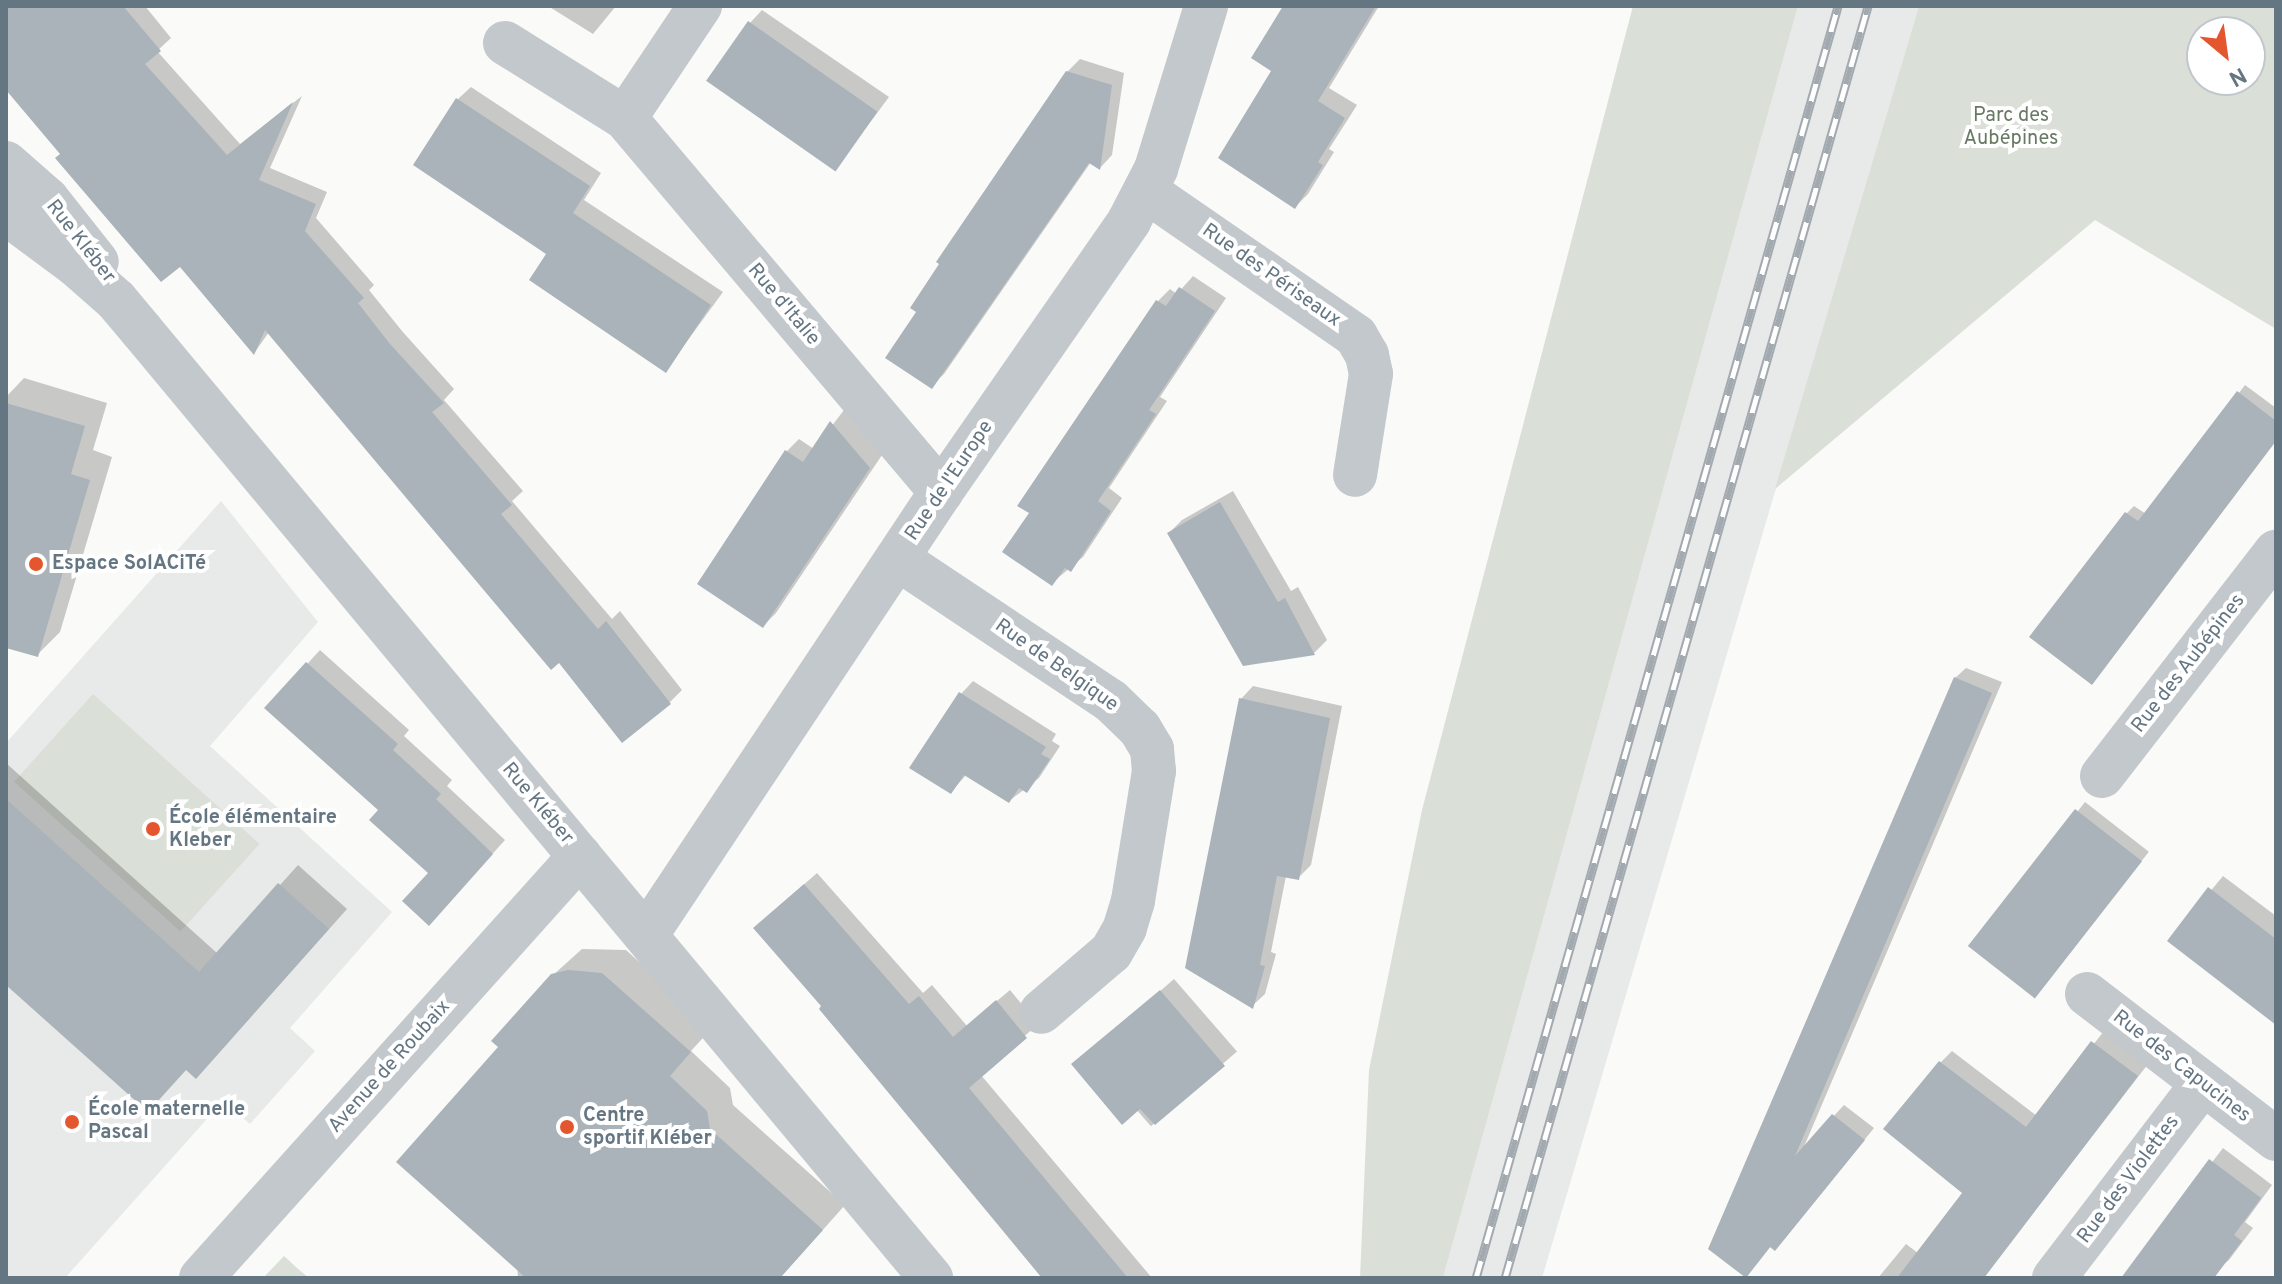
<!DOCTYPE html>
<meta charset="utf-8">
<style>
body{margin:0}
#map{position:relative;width:2282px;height:1284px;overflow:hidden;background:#fafaf8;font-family:Overpass,sans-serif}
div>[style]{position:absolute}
.built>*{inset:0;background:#e8e9e9}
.green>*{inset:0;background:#dadfd7;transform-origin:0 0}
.shadow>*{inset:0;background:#0003;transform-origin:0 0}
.building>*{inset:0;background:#aab3b9;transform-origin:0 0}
.minor>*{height:44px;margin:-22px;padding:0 22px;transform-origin:22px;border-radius:22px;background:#c3c8cc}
.rail>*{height:9px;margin-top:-4.5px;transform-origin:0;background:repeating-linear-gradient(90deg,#fff 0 18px,#a2aab0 0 36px);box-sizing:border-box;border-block:2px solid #a2aab0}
.dots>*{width:22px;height:22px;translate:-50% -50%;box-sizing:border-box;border:4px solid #fff;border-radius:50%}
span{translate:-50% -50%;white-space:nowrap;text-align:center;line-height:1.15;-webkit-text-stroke:8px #fff;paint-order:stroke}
.park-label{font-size:20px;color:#687a64}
.street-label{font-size:20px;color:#657683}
.poi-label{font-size:20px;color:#657683;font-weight:700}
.left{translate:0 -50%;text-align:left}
.frame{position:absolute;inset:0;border:8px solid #657683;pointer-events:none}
.north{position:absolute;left:2186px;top:16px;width:80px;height:80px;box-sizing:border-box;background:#fff;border:2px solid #c1c8cd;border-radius:50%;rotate:151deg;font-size:22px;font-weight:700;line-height:32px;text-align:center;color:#657683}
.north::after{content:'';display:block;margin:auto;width:28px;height:36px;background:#e4572e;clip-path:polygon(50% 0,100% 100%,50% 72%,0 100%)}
</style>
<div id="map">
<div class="built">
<i style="clip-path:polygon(1798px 6px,1919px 6px,1542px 1278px,1443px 1278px)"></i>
<i style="clip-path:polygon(221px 501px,318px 622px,210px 746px,392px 912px,290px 1028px,315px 1051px,250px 1124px,223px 1101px,65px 1278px,6px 1278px,6px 743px)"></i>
</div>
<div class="green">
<i style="clip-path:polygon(1633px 6px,1798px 6px,1443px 1278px,1360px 1278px,1369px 1070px,1422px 810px)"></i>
<i style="clip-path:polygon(evenodd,1919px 6px,2276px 6px,2276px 329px,2095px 220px,1775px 489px,1919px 6px,2202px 32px,2250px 32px,2250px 80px,2202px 80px,2202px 32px)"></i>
<i style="left:93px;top:694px;width:224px;height:118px;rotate:42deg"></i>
<i style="clip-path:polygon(284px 1256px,297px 1268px,309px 1278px,263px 1278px)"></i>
</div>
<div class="shadow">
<i style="clip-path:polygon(6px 6px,145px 6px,171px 38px,157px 51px,240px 144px,302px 96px,270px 168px,327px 192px,316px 218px,374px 285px,369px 290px,402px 331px,454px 389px,444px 400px,523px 491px,512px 501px,612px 619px,620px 611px,682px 690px,670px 702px,622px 740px,559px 660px,269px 332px,255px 352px,180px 264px,62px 154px,6px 87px)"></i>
<i style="clip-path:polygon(548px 6px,616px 6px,593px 34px)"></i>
<i style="clip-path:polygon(1285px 6px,1379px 6px,1329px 88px,1357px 105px,1329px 149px,1334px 152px,1308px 194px,1295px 207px,1274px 70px)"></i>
<i style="clip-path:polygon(762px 10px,889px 97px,836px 168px,750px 23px)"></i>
<i style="clip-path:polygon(1080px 59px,1124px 73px,1112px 155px,1100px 168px,1091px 162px,944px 374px,931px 386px,1067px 72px)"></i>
<i style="clip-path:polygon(471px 87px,601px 173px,584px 200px,723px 292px,666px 370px,549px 253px,416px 164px,458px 99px)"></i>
<i style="clip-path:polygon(1193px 276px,1226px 298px,1160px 397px,1167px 401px,1109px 488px,1122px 498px,1083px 557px,1052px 583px,1031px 513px,1158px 301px,1170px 289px,1177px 294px)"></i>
<i style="clip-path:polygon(24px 378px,107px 403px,93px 450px,112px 457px,60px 632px,37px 655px,6px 646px,6px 397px)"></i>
<i style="clip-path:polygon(2245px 385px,2276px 408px,2276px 441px,2032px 637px,2127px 513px,2134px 506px,2146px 514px)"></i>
<i style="clip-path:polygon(844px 410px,882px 455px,776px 613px,763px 626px,787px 451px,799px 439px,814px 449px)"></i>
<i style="clip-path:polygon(1233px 491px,1291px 591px,1298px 587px,1327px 640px,1314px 653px,1244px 663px,1169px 533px,1182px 520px)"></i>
<i style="clip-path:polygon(320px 650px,409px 730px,404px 736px,452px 780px,447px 786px,505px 840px,441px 911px,430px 873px,381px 810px,267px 708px)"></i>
<i style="clip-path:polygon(1966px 668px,2002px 682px,1803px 1149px,1844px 1105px,1874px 1128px,1785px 1238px,1771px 1246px,1756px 1265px,1955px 678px)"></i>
<i style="clip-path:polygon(973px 681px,1056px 734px,1052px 741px,1060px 746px,1039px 778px,1009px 801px,967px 774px,951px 792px,961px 694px)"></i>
<i style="clip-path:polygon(1253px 686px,1342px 706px,1311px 865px,1298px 878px,1286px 876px,1271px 952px,1276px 954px,1265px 994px,1252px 1006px,1241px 699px)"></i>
<i style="clip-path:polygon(6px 763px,218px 954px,298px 865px,347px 909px,214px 1058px,187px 1068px,6px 982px)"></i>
<i style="left:2085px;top:802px;width:81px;height:184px;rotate:38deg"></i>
<i style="clip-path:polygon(817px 873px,923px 993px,932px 985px,967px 1026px,1010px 990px,1038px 1024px,981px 1075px,1152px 1278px,1042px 1278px,822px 1009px,824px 1006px,768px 916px)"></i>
<i style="clip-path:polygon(2223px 876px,2276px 916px,2276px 1023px,2170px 940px)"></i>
<i style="clip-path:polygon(582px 949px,626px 950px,712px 1028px,691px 1051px,730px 1088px,733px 1105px,845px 1205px,780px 1278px,518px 1278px,501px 1047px,552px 976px)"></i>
<i style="left:1174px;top:979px;width:96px;height:114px;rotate:49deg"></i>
<i style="clip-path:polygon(2104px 1031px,2148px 1064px,1983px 1278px,1878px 1278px,1906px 1244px,1918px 1253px,1965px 1192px,1940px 1063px,1952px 1051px,2037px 1116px)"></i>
<i style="clip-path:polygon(2223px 1148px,2272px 1185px,2245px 1222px,2253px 1228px,2229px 1260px,2206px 1278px,2123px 1278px)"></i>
</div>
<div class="building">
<i style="clip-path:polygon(6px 6px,123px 6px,161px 51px,145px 64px,227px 155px,293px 102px,259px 180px,316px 204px,305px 231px,364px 298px,358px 303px,390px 344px,444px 403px,432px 412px,512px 505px,501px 514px,598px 629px,606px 621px,671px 704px,622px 743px,559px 663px,551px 670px,265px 330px,254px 355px,180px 267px,161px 282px,55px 158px,60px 154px,6px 90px)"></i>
<i style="clip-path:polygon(1283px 6px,1376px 6px,1318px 101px,1345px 118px,1318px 162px,1323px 165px,1295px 209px,1218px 158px,1271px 71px,1251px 58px)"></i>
<i style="left:748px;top:21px;width:158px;height:73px;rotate:35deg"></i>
<i style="clip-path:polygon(1066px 71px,1112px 85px,1100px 170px,1089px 163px,932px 389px,885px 358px,916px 312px,910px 308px,939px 264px,936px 262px)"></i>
<i style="clip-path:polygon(456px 98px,590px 186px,573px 213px,711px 305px,666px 373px,529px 280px,546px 254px,413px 165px)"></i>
<i style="clip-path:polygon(1179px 287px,1215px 311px,1149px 410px,1156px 414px,1098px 501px,1111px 511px,1071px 572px,1065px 568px,1052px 586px,1002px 552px,1029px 513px,1017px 506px,1156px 300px,1166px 306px)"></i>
<i style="clip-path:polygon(2237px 391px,2276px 421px,2276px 441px,2092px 685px,2029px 637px,2125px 512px,2138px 521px)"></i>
<i style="clip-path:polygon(6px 403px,85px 426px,71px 474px,90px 480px,38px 657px,6px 648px)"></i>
<i style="clip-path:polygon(830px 421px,870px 468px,763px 628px,697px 584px,785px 450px,803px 462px)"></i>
<i style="clip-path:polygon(1220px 502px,1278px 602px,1285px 598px,1315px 655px,1243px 666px,1167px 533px)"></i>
<i style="clip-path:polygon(306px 662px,398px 744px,393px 750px,441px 794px,436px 799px,493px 854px,429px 926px,402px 901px,428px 873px,369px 820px,378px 810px,264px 708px)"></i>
<i style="clip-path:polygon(1954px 677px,1992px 693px,1795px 1156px,1832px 1114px,1865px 1140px,1775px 1251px,1770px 1247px,1746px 1278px,1708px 1249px)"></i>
<i style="clip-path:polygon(959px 692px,1046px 747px,1041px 754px,1050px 759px,1027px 793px,1019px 788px,1009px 803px,964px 775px,951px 794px,909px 768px)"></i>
<i style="clip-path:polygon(1239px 698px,1330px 718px,1299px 880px,1277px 876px,1260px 965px,1265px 966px,1253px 1009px,1185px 968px)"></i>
<i style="clip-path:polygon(6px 799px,199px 972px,278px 883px,329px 929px,196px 1079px,186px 1070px,148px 1112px,6px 985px)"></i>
<i style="left:2075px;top:809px;width:85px;height:174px;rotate:38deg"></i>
<i style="clip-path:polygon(804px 884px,909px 1004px,919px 996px,953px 1037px,996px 1000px,1027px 1038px,969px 1088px,1128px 1278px,1042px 1278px,819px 1009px,821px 1006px,753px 928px)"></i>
<i style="clip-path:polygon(2208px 887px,2276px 939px,2276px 1025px,2167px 941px)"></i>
<i style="clip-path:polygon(568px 970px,602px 973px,691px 1052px,670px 1076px,707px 1111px,710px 1129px,823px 1230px,780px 1278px,526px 1278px,396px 1162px,498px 1047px,491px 1041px,551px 974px)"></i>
<i style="clip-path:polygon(1160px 990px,1225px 1066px,1155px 1125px,1140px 1109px,1122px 1125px,1071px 1064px)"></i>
<i style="clip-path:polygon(2091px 1041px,2138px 1076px,1984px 1278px,1897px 1278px,1962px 1193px,1883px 1129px,1939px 1061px,2026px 1127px)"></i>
<i style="clip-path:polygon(2209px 1159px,2261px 1198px,2234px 1235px,2242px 1241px,2214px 1278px,2121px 1278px)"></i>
</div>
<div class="minor">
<i style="left:505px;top:43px;width:142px;rotate:32deg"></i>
<i style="left:625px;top:118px;width:490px;rotate:49.8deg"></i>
<i style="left:625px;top:118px;width:135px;rotate:-56.2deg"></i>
<i style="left:6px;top:163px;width:55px;rotate:41.3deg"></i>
<i style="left:47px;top:199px;width:80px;rotate:51.6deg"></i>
<i style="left:1146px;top:191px;width:255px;rotate:34.6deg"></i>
<i style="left:1356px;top:336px;width:22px;rotate:60deg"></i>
<i style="left:1367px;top:355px;width:19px;rotate:78deg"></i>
<i style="left:1371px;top:374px;width:102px;rotate:99deg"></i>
<i style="left:6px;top:213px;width:87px;rotate:36.6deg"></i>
<i style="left:76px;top:265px;width:53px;rotate:41.2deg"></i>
<i style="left:116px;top:300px;width:40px;rotate:50deg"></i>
<i style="left:142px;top:331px;width:1233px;rotate:50.2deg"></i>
<i style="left:898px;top:559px;width:256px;rotate:33.7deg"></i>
<i style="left:1111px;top:701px;width:40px;rotate:44deg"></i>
<i style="left:1140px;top:729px;width:23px;rotate:59deg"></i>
<i style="left:1152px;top:749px;width:22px;rotate:85deg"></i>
<i style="left:1154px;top:771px;width:132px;rotate:99.2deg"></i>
<i style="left:1133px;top:901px;width:28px;rotate:107deg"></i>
<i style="left:1125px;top:928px;width:28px;rotate:120deg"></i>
<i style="left:1111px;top:952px;width:92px;rotate:139.4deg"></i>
<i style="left:2102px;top:776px;width:284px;rotate:-52.2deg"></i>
<i style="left:647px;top:934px;width:531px;rotate:-56.37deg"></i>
<i style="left:941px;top:492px;width:330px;rotate:-55.2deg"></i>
<i style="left:1129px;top:221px;width:59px;rotate:-62.6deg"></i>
<i style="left:1156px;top:169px;width:170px;rotate:-72.9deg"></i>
<i style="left:2087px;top:994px;width:238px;rotate:37.5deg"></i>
<i style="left:201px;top:1278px;width:567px;rotate:-48.07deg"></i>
<i style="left:2054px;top:1278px;width:245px;rotate:-52.6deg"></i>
</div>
<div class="rail">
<i style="left:1476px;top:1278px;width:1323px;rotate:-74.11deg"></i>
<i style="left:1505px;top:1278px;width:1323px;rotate:-74.07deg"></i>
</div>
<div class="dots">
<i style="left:36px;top:564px;background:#e4572e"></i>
<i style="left:153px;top:829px;background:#e4572e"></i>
<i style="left:72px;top:1122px;background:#e4572e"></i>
<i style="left:567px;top:1127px;background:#e4572e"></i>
</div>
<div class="park-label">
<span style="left:2011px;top:128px">Parc des<br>Aubépines</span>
</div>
<div class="street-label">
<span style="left:80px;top:242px;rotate:52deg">Rue Kléber</span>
<span style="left:1271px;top:276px;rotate:35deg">Rue des Périseaux</span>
<span style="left:783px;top:305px;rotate:50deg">Rue d'Italie</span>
<span style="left:950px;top:481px;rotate:-56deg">Rue de l'Europe</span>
<span style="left:2189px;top:664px;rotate:-52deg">Rue des Aubépines</span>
<span style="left:1056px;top:666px;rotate:35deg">Rue de Belgique</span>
<span style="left:537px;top:804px;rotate:50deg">Rue Kléber</span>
<span style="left:390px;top:1067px;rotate:-48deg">Avenue de Roubaix</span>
<span style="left:2181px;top:1067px;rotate:38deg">Rue des Capucines</span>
<span style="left:2129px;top:1180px;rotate:-53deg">Rue des Violettes</span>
</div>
<div class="poi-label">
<span class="left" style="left:52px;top:564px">Espace SolACiTé</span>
<span class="left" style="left:169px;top:830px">École élémentaire<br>Kleber</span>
<span class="left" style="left:88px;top:1122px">École maternelle<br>Pascal</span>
<span class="left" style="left:583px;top:1128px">Centre<br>sportif Kléber</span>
</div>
<div class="frame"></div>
<div class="north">N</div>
</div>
